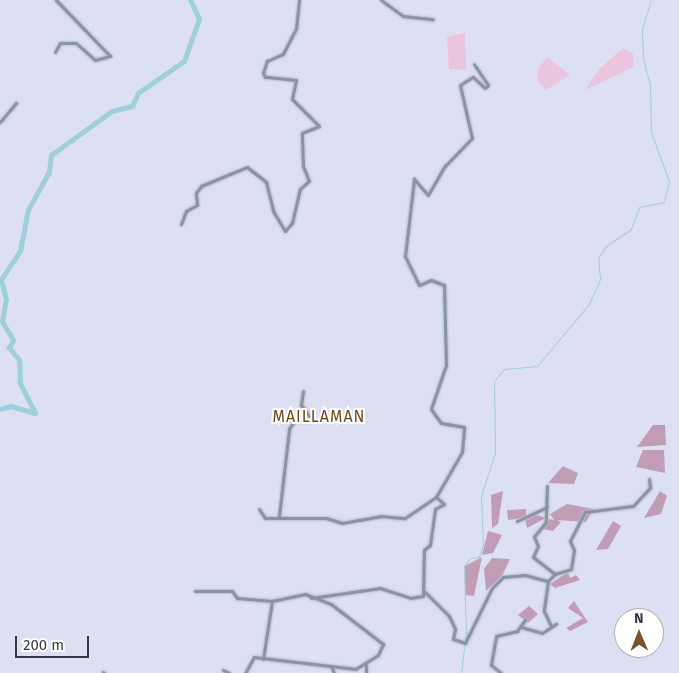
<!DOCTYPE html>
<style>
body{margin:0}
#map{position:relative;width:679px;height:673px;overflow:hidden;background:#dde0f2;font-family:"Fira Sans",sans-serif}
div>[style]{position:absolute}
.green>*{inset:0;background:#eac5dd}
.forest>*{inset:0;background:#c19db5}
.stream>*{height:1px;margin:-0.5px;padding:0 0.5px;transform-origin:0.5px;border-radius:0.5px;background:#9fcedd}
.river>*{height:4.5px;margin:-2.25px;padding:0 2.25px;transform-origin:2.25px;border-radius:2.25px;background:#9fcedd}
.roads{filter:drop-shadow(0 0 1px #b9bbcb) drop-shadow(0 0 1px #b9bbcb)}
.minor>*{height:3px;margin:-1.5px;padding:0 1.5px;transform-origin:1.5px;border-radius:1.5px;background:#8895a2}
span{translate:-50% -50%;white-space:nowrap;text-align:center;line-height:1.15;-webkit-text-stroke:4px #fff;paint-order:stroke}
.quarter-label{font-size:16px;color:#714b1c;letter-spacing:1px}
.north{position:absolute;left:614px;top:608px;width:50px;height:50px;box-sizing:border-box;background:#fff;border:1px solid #b0b0b3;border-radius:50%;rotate:359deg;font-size:14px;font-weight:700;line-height:20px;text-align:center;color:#393a41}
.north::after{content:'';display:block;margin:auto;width:18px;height:22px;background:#76542c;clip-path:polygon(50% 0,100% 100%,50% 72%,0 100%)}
.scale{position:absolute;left:15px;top:636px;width:74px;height:22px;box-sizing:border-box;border:2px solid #393a41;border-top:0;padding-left:6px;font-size:15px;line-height:18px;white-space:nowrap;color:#393a41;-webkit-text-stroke:4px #fff;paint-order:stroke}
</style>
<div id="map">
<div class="green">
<i style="clip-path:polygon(465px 33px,466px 70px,449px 69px,447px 37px)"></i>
<i style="clip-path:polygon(623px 48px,633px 54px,634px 67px,585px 90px,599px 69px)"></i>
<i style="clip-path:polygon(548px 57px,570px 75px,546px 90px,537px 80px,538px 68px)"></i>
</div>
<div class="forest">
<i style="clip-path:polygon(653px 425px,665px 425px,666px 445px,637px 447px)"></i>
<i style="clip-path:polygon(643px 450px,664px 450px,665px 473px,636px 467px)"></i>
<i style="clip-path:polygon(563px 466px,578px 473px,574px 484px,548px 483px)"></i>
<i style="clip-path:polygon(503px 491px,498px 524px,492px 528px,491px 495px)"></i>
<i style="clip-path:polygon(660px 491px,667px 496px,661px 514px,644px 518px)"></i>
<i style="clip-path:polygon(567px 504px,594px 509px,586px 522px,557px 520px,561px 522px,553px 531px,542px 529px,549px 519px,554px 520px,550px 514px)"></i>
<i style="clip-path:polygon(526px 509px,526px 517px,530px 513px,546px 518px,527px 528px,525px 518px,508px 520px,507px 510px)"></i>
<i style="clip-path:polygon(613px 521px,621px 526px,608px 549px,596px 550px)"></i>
<i style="clip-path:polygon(488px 531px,502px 535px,493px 553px,482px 555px)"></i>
<i style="clip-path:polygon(482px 557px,474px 596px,465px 595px,465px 566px)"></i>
<i style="clip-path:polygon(492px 558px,510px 559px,502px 576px,486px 591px,484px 569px)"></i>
<i style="clip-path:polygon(568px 572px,570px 578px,576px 575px,580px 580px,555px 588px,550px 584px)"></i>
<i style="clip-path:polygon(574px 601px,588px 622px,570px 631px,566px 628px,583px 618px,568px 608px)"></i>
<i style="clip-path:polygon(529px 606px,538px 614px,528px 623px,518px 615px)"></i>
</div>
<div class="stream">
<i style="left:461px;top:673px;width:39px;rotate:-83deg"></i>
<i style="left:466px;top:634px;width:68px;rotate:-91.7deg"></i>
<i style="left:464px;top:566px;width:10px;rotate:-53deg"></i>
<i style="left:470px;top:558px;width:9px;rotate:-6deg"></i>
<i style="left:479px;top:557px;width:13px;rotate:-72deg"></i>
<i style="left:483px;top:545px;width:49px;rotate:-92.3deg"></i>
<i style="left:481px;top:496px;width:45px;rotate:-72deg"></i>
<i style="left:495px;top:453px;width:72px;rotate:-90.8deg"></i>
<i style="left:494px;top:381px;width:16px;rotate:-50deg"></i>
<i style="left:504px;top:369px;width:33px;rotate:-5deg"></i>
<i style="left:537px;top:366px;width:81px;rotate:-50deg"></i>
<i style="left:589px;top:304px;width:27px;rotate:-66deg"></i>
<i style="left:600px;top:279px;width:21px;rotate:-95deg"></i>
<i style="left:598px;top:258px;width:14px;rotate:-56deg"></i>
<i style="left:606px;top:246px;width:30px;rotate:-34deg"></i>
<i style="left:631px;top:229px;width:23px;rotate:-70deg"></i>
<i style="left:639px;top:207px;width:25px;rotate:-11deg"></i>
<i style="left:664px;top:202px;width:22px;rotate:-77deg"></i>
<i style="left:669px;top:181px;width:52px;rotate:-110.2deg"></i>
<i style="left:651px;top:132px;width:47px;rotate:-91.2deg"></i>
<i style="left:650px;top:85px;width:28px;rotate:-105deg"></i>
<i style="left:643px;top:58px;width:29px;rotate:-92deg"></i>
<i style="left:642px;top:29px;width:30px;rotate:-73deg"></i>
</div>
<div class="river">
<i style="left:0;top:409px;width:11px;rotate:-15deg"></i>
<i style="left:11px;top:406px;width:25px;rotate:16deg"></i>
<i style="left:35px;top:413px;width:34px;rotate:-117deg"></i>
<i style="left:20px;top:383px;width:23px;rotate:-92deg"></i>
<i style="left:19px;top:360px;width:16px;rotate:-130deg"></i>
<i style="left:9px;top:348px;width:9px;rotate:-63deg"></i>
<i style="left:13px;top:340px;width:21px;rotate:-121deg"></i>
<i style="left:2px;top:322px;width:22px;rotate:-80deg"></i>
<i style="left:6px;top:300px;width:21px;rotate:-104deg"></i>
<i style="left:1px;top:280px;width:35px;rotate:-57deg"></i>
<i style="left:20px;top:251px;width:42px;rotate:-79deg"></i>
<i style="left:28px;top:210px;width:43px;rotate:-61.1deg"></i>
<i style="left:49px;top:172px;width:17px;rotate:-83deg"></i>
<i style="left:51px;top:155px;width:75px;rotate:-35.8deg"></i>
<i style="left:112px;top:111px;width:21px;rotate:-14deg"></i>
<i style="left:132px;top:106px;width:14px;rotate:-65deg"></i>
<i style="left:138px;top:93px;width:56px;rotate:-34.8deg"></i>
<i style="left:184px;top:61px;width:45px;rotate:-70.3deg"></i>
<i style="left:199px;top:19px;width:21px;rotate:-115deg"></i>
</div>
<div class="roads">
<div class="minor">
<i style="left:381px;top:0;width:27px;rotate:36deg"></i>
<i style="left:403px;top:16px;width:30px;rotate:6deg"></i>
<i style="left:55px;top:52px;width:10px;rotate:-61deg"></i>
<i style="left:60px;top:43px;width:16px"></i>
<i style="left:76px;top:43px;width:25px;rotate:42deg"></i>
<i style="left:95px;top:60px;width:16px;rotate:-15deg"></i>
<i style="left:110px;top:56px;width:78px;rotate:-134deg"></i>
<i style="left:0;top:122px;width:25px;rotate:-50deg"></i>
<i style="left:181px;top:224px;width:14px;rotate:-69deg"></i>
<i style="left:186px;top:211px;width:13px;rotate:-29deg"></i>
<i style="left:197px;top:205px;width:12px;rotate:-95deg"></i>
<i style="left:196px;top:193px;width:9px;rotate:-54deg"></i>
<i style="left:201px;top:186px;width:50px;rotate:-22.4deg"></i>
<i style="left:247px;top:167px;width:24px;rotate:38deg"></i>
<i style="left:266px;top:182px;width:30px;rotate:76deg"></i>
<i style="left:273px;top:211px;width:23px;rotate:59deg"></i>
<i style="left:285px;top:231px;width:11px;rotate:-49deg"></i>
<i style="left:292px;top:223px;width:35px;rotate:-77deg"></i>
<i style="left:300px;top:189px;width:12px;rotate:-42deg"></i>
<i style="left:309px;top:181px;width:16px;rotate:-112deg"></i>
<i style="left:303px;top:166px;width:33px;rotate:-92deg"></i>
<i style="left:302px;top:133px;width:18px;rotate:-22deg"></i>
<i style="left:319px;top:126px;width:38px;rotate:-135deg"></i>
<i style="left:292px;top:99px;width:19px;rotate:-78deg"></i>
<i style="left:296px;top:80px;width:31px;rotate:-174deg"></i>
<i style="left:265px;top:77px;width:4px;rotate:-117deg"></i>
<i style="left:263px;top:73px;width:13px;rotate:-72deg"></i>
<i style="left:267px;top:61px;width:17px;rotate:-24deg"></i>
<i style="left:283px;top:54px;width:28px;rotate:-63deg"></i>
<i style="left:296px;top:29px;width:29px;rotate:-84deg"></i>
<i style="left:547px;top:486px;width:36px;rotate:92deg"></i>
<i style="left:546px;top:522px;width:19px;rotate:129deg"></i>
<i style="left:534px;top:537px;width:10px;rotate:66deg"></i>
<i style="left:538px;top:546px;width:12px;rotate:114deg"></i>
<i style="left:533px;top:557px;width:28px;rotate:38deg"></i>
<i style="left:259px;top:509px;width:11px;rotate:56deg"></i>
<i style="left:265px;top:518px;width:61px"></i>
<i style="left:326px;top:518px;width:17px;rotate:17deg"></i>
<i style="left:342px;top:523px;width:39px;rotate:-10deg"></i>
<i style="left:380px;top:516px;width:25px;rotate:5deg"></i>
<i style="left:405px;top:518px;width:37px;rotate:-34deg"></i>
<i style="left:436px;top:497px;width:52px;rotate:-60deg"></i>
<i style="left:462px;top:452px;width:25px;rotate:-85deg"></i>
<i style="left:464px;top:427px;width:23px;rotate:-170deg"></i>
<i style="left:441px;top:423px;width:17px;rotate:-126deg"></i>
<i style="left:431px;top:409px;width:46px;rotate:-71.2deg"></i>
<i style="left:446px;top:365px;width:80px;rotate:-91.4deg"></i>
<i style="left:444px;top:285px;width:14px;rotate:-159deg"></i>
<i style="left:431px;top:280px;width:13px;rotate:157deg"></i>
<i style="left:419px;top:285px;width:32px;rotate:-116deg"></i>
<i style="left:405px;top:256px;width:78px;rotate:-83.3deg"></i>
<i style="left:414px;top:179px;width:21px;rotate:49deg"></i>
<i style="left:428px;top:195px;width:34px;rotate:-60deg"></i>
<i style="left:445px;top:166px;width:39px;rotate:-46deg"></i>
<i style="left:472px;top:138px;width:54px;rotate:-102.8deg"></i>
<i style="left:460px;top:85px;width:15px;rotate:-32deg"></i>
<i style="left:473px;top:77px;width:16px;rotate:43deg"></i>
<i style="left:485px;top:88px;width:4px;rotate:-45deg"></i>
<i style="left:488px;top:85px;width:25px;rotate:-124deg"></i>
<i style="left:279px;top:516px;width:88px;rotate:-83.4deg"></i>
<i style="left:289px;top:429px;width:9px;rotate:-58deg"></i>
<i style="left:294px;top:421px;width:15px"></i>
<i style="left:309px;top:421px;width:4px;rotate:-76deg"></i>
<i style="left:310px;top:417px;width:15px;rotate:-127deg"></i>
<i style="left:301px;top:405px;width:14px;rotate:-82deg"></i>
<i style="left:517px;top:521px;width:33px;rotate:-25deg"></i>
<i style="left:548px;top:581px;width:10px;rotate:-45deg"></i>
<i style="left:555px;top:574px;width:17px;rotate:-17deg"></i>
<i style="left:571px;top:569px;width:19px;rotate:-81deg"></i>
<i style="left:574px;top:550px;width:10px;rotate:-114deg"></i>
<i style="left:570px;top:541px;width:33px;rotate:-63deg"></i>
<i style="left:585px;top:512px;width:48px;rotate:-7.1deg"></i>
<i style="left:633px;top:506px;width:25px;rotate:-47deg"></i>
<i style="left:650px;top:488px;width:9px;rotate:-96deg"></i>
<i style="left:195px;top:591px;width:37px"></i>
<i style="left:232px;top:591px;width:9px;rotate:54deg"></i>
<i style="left:237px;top:598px;width:35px;rotate:5deg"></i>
<i style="left:272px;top:601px;width:34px;rotate:-12deg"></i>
<i style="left:305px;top:594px;width:28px;rotate:21deg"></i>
<i style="left:331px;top:604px;width:66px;rotate:37.6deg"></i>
<i style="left:383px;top:644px;width:12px;rotate:114deg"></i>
<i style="left:378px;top:655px;width:26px;rotate:148deg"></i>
<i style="left:356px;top:669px;width:103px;rotate:-173.3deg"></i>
<i style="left:254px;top:657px;width:18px;rotate:119deg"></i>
<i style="left:425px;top:592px;width:34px;rotate:45deg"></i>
<i style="left:449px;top:616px;width:14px;rotate:65deg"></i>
<i style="left:455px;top:629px;width:10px;rotate:101deg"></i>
<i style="left:453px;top:639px;width:13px;rotate:18deg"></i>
<i style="left:465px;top:643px;width:61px;rotate:-63.9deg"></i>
<i style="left:492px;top:588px;width:16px;rotate:-45deg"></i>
<i style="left:503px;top:577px;width:22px;rotate:-5deg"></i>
<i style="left:525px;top:575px;width:24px;rotate:15deg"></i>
<i style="left:548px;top:581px;width:30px;rotate:98deg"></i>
<i style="left:544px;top:611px;width:17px;rotate:65deg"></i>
<i style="left:311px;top:598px;width:70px;rotate:-8.2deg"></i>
<i style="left:380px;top:588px;width:32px;rotate:18deg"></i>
<i style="left:410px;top:598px;width:13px;rotate:-9deg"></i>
<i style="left:423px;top:596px;width:46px;rotate:-88.8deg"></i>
<i style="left:424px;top:550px;width:8px;rotate:-40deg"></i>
<i style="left:430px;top:545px;width:36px;rotate:-82deg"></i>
<i style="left:435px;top:509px;width:10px;rotate:-29deg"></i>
<i style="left:444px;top:504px;width:11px;rotate:-139deg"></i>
<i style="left:521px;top:627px;width:22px;rotate:16deg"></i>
<i style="left:542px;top:633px;width:17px;rotate:-33deg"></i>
<i style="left:263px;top:659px;width:59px;rotate:-81.2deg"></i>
<i style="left:366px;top:665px;width:8px;rotate:90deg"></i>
<i style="left:331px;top:666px;width:8px;rotate:67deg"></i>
<i style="left:223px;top:670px;width:7px;rotate:27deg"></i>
<i style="left:103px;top:672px;width:1px;rotate:45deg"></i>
<i style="left:501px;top:673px;width:13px;rotate:-141deg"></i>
<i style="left:491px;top:665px;width:29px;rotate:-80deg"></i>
<i style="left:496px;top:636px;width:22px;rotate:-13deg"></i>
<i style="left:517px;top:631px;width:14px;rotate:-54deg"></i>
</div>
</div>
<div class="quarter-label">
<span style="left:319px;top:417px">MAILLAMAN</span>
</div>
<div class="north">N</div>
<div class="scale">200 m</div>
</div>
